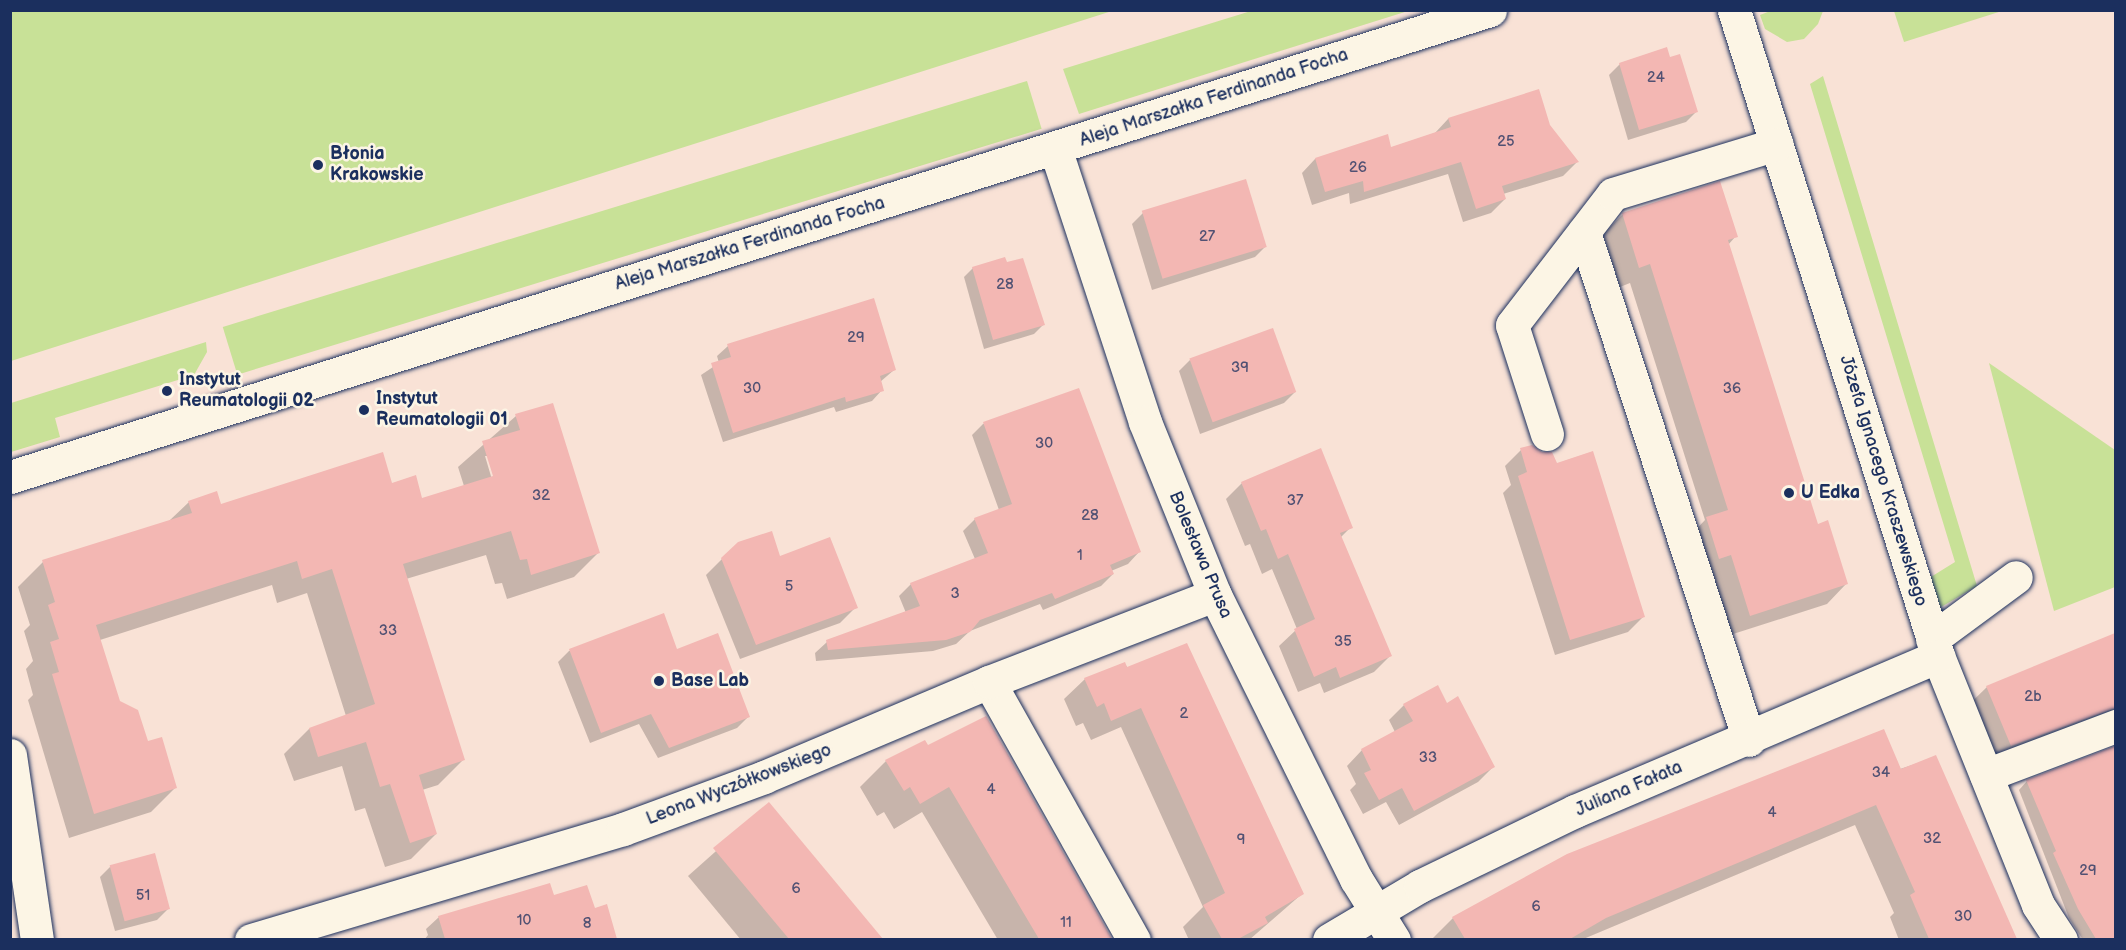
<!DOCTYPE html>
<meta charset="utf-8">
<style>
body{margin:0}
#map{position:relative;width:2126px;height:950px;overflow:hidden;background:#f9e2d6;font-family:"Balsamiq Sans",sans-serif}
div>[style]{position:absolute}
.green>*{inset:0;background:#c8e197;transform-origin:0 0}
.shadow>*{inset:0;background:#0003}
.building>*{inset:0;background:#f3b7b3;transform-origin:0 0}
.roads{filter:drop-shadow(0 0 2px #1b2f5e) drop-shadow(0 0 2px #1b2f5e)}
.minor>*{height:33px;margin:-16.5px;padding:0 16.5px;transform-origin:16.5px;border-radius:16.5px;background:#fcf5e5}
.dots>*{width:16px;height:16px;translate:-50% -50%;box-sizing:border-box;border:3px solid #fcf5e5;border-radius:50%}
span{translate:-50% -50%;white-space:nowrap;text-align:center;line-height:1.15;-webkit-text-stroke:5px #fcf5e5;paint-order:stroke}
.number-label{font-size:15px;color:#515173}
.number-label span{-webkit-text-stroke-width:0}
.street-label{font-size:18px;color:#1b2f5e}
.poi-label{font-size:18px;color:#1b2f5e;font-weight:700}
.left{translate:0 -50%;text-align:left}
.frame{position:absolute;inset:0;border:12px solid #1b2f5e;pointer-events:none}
</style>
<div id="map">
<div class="green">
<i style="clip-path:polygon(11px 10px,1112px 10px,1112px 11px,11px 361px)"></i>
<i style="clip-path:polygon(1773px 10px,1823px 10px,1823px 11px,1818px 24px,1804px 39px,1787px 42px,1765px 29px,1760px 15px)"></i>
<i style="clip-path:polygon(1251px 11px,1408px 11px,1079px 114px,1063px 69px)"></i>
<i style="clip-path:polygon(1894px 11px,1894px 10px,2002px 11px,1904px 42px)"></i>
<i style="clip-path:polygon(1823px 76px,1977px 586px,1936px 610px,1926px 580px,1955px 562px,1810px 84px)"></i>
<i style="left:1027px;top:81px;width:50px;height:841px;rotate:73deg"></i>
<i style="clip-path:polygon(206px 342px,207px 352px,194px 375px,55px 418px,60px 437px,11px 452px,11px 403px)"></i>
<i style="clip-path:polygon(1989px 363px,2115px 450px,2115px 587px,2054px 611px)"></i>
</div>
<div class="shadow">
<i style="clip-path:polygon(1620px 64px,1697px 111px,1686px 122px,1628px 140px,1609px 75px)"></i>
<i style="clip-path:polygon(1448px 119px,1549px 126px,1577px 162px,1563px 176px,1503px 194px,1505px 199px,1491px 213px,1463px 222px,1448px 174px,1350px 204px,1349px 193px,1312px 205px,1302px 173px,1315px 159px,1390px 149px,1435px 133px)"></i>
<i style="clip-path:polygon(1143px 213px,1266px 246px,1255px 257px,1152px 290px,1132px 224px)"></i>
<i style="clip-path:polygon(1623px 214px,1736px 236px,1728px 245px,1817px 526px,1846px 584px,1827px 604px,1730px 635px,1687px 539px,1705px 520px,1630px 283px,1620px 287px,1603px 234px)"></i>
<i style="clip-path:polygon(973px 268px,1044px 324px,1034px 334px,984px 349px,964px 277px)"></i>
<i style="clip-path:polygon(728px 346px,894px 370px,880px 382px,882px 390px,872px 401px,836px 412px,834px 407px,723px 442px,701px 375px,719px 363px,717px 356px)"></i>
<i style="clip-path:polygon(1190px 360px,1295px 392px,1284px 403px,1200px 434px,1179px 371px)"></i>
<i style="clip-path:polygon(1078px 390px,1139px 552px,1128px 564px,1111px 571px,1113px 574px,1101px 586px,1043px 610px,1040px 604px,970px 631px,956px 644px,933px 651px,816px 661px,815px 653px,827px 642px,906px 613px,899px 596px,911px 584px,975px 559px,963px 531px,975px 519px,999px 510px,972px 435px,983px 424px)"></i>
<i style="clip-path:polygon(evenodd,516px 416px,599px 552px,574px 577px,507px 599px,502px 583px,495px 584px,486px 555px,406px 579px,463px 760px,438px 785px,422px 790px,436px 834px,411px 859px,385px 867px,365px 808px,355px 811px,342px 766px,294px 781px,284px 754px,309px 729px,346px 716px,307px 593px,277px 603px,272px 585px,100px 640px,119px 702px,176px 787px,151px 812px,69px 838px,28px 700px,33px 695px,26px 669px,33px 661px,24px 631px,30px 625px,18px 587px,43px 562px,169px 521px,189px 502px,220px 506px,391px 485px,421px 500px,464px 486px,458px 467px,516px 416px,485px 456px,488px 456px,496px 483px,493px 483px,485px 456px)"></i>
<i style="clip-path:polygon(1521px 450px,1542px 454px,1644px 616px,1628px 632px,1555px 655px,1503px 493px,1511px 485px,1505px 466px)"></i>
<i style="clip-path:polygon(1242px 483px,1351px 527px,1340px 538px,1390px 656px,1374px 672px,1324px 693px,1320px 683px,1298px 692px,1279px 646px,1297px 629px,1272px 569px,1262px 574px,1250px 544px,1245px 546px,1226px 499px)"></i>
<i style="clip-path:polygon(779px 558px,856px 607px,840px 623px,740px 659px,706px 575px,722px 559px)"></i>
<i style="clip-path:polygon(663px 615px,677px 651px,749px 716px,737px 728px,658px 758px,639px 724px,590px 743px,558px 662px,569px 651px)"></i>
<i style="clip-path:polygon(2116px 634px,2116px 718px,1985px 771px,1960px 713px,1987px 687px)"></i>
<i style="clip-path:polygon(1124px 663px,1303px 893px,1249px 940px,1189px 940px,1183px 927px,1203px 907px,1121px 727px,1091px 740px,1083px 723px,1076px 726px,1064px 699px,1085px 679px)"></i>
<i style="clip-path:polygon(1404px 705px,1493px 767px,1478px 782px,1399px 825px,1386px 802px,1363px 814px,1350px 790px,1356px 784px,1347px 766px,1362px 750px,1395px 732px,1389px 720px)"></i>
<i style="clip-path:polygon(985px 718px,1110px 940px,998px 940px,922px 812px,894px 829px,884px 812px,877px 816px,860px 787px,886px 761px,928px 747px)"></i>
<i style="clip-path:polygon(2116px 746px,2116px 940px,2083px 940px,2069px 918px,2019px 790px,2027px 781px)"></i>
<i style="clip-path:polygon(1936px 757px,2015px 940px,1899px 940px,1890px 917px,1894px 913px,1855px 825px,1581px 940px,1432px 939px,1453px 918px)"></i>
<i style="clip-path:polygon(769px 804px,881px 940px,741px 940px,688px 876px)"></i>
<i style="clip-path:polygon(111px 866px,168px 909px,157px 920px,115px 931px,100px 877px)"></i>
<i style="clip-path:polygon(553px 897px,594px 910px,606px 906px,616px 940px,424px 940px,428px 935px,426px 929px,439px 917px)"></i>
</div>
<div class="building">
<i style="clip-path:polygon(1667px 47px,1670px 57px,1680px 54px,1698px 112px,1639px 130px,1619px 63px)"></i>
<i style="clip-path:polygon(1539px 89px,1550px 125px,1579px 162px,1502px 186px,1506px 199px,1476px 209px,1461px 162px,1364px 192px,1363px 181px,1325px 192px,1315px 158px,1388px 134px,1391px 147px,1451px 127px,1448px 118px)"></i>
<i style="left:1246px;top:179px;width:71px;height:109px;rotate:73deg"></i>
<i style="clip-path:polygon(1720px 181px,1738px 237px,1728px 240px,1818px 524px,1828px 520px,1848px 584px,1750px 616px,1731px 555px,1719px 559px,1706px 517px,1728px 510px,1650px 264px,1639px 268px,1622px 213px)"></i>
<i style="clip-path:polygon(1005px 257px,1007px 262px,1023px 258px,1045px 325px,993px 340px,972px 267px)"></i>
<i style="clip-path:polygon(874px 298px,896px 370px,880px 376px,884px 391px,846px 402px,845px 397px,733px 433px,711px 363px,731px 357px,727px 344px)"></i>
<i style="left:1273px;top:328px;width:68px;height:89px;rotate:70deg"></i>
<i style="clip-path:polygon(1079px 388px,1141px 552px,1110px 565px,1114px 574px,1055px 599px,1052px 593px,980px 620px,970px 632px,946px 640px,828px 650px,826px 640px,920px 606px,910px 583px,988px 553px,974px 518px,1012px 504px,983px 422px)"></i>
<i style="clip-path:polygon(553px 403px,600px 553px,531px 575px,527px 559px,520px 560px,511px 531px,403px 564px,465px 760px,419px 775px,437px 834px,410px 843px,390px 784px,380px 787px,366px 742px,318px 757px,309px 728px,375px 704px,332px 569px,302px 579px,297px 561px,96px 625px,120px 701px,138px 710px,148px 741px,162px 737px,177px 788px,94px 814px,52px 674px,59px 672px,50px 642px,59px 639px,48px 605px,55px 602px,42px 560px,192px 513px,188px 501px,217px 491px,221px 504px,383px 452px,392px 483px,416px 475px,422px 498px,493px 476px,482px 441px,520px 430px,515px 414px)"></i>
<i style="clip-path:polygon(1532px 445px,1542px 452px,1552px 452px,1557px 463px,1593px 451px,1645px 617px,1570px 640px,1518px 476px,1527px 472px,1520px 448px)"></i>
<i style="clip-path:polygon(1321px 448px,1353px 528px,1340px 533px,1392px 656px,1340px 678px,1336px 667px,1314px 677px,1294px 629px,1315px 619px,1288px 554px,1278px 559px,1266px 529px,1261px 531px,1241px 482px)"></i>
<i style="clip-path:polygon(772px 531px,780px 556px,830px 537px,858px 608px,756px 645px,721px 558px,738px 542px)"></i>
<i style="clip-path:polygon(664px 613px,677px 649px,718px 633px,750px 717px,669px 748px,651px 714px,601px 733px,569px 649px)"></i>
<i style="clip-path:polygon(2115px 633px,2115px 708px,2011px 746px,1986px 686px)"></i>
<i style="clip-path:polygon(1187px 643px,1304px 894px,1265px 917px,1268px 923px,1238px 939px,1222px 939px,1203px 905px,1225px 893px,1141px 708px,1111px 721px,1104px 703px,1097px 707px,1084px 678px,1125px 662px,1127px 667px)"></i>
<i style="clip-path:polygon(1438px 685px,1447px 703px,1458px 696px,1495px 767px,1414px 811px,1402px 788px,1379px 800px,1364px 773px,1371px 770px,1361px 749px,1413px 721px,1403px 704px)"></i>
<i style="clip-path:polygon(986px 716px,1006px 751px,1112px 939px,1039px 939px,949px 787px,920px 804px,910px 787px,904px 791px,885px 760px,925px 740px,928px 745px)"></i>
<i style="clip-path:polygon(1884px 729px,1901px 769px,1936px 755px,2017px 939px,1929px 939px,1910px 895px,1915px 892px,1876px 805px,1606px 918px,1570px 939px,1465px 939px,1452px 917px,1567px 854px)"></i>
<i style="clip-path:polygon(2115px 746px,2115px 939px,2096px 939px,2078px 909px,2053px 853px,2056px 851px,2026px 780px)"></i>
<i style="clip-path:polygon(769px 802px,883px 939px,789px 939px,713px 848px)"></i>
<i style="left:155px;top:853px;width:58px;height:47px;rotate:75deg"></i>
<i style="clip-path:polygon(550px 883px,554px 895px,587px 885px,595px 908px,607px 904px,617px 939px,445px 939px,438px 916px)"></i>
</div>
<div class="roads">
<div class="minor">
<i style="left:1734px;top:10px;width:677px;rotate:72.47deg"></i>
<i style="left:1938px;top:656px;width:268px;rotate:68.1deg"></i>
<i style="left:2038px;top:905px;width:42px;rotate:56.7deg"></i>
<i style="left:1055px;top:148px;width:288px;rotate:71.8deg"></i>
<i style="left:1145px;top:422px;width:187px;rotate:68deg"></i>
<i style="left:1215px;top:595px;width:317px;rotate:63.6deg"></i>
<i style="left:1356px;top:879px;width:72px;rotate:58.1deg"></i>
<i style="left:1584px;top:232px;width:534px;rotate:72.01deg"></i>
<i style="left:1547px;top:434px;width:114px;rotate:-107.8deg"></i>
<i style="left:1512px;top:325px;width:165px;rotate:-52.4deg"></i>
<i style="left:1613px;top:194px;width:171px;rotate:-17deg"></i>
<i style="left:10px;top:477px;width:1552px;rotate:-17.51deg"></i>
<i style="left:1932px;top:639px;width:104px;rotate:-36.4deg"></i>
<i style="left:989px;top:682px;width:296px;rotate:60.7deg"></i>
<i style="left:10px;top:755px;width:187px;rotate:81.7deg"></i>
<i style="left:1986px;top:775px;width:139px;rotate:-20.7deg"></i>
<i style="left:251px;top:940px;width:388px;rotate:-16.6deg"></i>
<i style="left:623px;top:829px;width:150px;rotate:-20.2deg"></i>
<i style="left:764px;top:777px;width:244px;rotate:-22.9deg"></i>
<i style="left:989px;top:682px;width:242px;rotate:-21.1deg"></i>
<i style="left:1329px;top:940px;width:106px;rotate:-30.7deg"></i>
<i style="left:1420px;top:886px;width:172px;rotate:-25.8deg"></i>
<i style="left:1575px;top:811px;width:395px;rotate:-23.1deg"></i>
</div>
</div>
<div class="dots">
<i style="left:318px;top:165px;background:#1b2f5e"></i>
<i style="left:167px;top:391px;background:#1b2f5e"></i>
<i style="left:364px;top:410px;background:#1b2f5e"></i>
<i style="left:1789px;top:493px;background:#1b2f5e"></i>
<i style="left:659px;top:681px;background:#1b2f5e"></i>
</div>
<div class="number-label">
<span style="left:1656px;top:78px">24</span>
<span style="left:1506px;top:142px">25</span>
<span style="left:1358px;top:168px">26</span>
<span style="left:1207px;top:237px">27</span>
<span style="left:1005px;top:285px">28</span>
<span style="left:856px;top:338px">29</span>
<span style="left:1240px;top:368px">39</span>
<span style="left:752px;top:389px">30</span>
<span style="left:1732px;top:389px">36</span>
<span style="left:1044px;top:444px">30</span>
<span style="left:541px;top:496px">32</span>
<span style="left:1295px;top:501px">37</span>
<span style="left:1090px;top:516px">28</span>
<span style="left:1080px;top:556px">1</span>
<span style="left:789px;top:587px">5</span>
<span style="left:955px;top:594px">3</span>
<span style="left:388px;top:631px">33</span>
<span style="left:1343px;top:642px">35</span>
<span style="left:2033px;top:697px">2b</span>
<span style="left:1184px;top:714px">2</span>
<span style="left:1428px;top:758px">33</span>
<span style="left:1881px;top:773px">34</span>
<span style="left:991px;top:790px">4</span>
<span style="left:1772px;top:813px">4</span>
<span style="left:1932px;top:839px">32</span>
<span style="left:1241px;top:840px">9</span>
<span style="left:2088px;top:871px">29</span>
<span style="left:796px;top:889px">6</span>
<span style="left:143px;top:896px">51</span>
<span style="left:1536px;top:907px">6</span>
<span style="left:1963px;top:917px">30</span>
<span style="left:524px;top:921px">10</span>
<span style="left:1066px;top:923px">11</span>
<span style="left:587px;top:924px">8</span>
</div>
<div class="street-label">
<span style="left:1214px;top:98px;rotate:-18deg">Aleja Marszałka Ferdinanda Focha</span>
<span style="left:750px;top:244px;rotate:-17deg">Aleja Marszałka Ferdinanda Focha</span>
<span style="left:1883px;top:481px;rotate:73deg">Józefa Ignacego Kraszewskiego</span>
<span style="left:1200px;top:555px;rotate:67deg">Bolesława Prusa</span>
<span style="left:739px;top:785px;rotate:-21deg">Leona Wyczółkowskiego</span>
<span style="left:1629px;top:789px;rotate:-23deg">Juliana Fałata</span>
</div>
<div class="poi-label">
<span class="left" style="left:330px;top:165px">Błonia<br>Krakowskie</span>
<span class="left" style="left:179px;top:391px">Instytut<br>Reumatologii 02</span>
<span class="left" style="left:376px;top:410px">Instytut<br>Reumatologii 01</span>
<span class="left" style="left:1801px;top:493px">U Edka</span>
<span class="left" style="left:671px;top:681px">Base Lab</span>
</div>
<div class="frame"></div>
</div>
